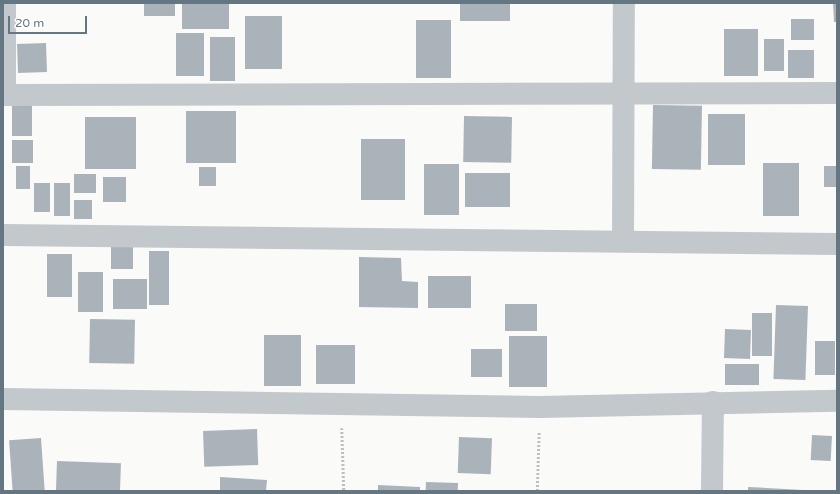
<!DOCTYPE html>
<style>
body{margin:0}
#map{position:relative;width:840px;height:494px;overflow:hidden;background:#fafaf8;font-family:"Varela Round",sans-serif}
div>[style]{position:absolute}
.building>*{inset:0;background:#aab3b9;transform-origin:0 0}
.path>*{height:2.5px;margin-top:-1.25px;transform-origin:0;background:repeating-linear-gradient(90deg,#bbbfc2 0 2px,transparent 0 4px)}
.minor>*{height:22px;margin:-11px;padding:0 11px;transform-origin:11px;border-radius:11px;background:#c3c8cc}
span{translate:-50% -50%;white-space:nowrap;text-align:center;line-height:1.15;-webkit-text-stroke:4px #fff;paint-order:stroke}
.frame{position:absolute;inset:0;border:4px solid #657683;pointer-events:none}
.scale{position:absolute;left:8px;top:16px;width:79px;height:18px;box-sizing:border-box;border:2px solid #657683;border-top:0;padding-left:5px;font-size:12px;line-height:14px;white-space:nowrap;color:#657683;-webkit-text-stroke:3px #fff;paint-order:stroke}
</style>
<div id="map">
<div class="building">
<i style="left:144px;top:3px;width:31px;height:13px"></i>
<i style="left:182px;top:3px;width:47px;height:26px"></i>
<i style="left:460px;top:3px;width:50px;height:18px"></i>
<i style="clip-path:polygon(833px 3px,837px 3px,837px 22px,834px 22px)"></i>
<i style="left:245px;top:16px;width:37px;height:53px"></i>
<i style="left:791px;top:19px;width:23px;height:21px"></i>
<i style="left:416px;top:20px;width:35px;height:58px"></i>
<i style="left:724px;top:29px;width:34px;height:47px"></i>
<i style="left:176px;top:33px;width:28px;height:43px"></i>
<i style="left:210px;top:37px;width:25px;height:44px"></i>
<i style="left:764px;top:39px;width:20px;height:32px"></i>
<i style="left:46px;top:43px;width:29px;height:29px;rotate:88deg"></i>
<i style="left:788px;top:50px;width:26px;height:28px"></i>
<i style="left:12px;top:105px;width:20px;height:31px"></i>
<i style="left:653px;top:105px;width:49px;height:64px;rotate:1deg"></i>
<i style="left:186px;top:111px;width:50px;height:52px"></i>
<i style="left:708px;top:114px;width:37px;height:51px"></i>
<i style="left:464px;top:116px;width:48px;height:46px;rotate:1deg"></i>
<i style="left:85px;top:117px;width:51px;height:52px"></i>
<i style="left:361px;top:139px;width:44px;height:61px"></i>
<i style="left:12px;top:140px;width:21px;height:23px"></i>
<i style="left:763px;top:163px;width:36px;height:53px"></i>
<i style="left:424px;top:164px;width:35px;height:51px"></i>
<i style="left:16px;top:166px;width:14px;height:23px"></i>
<i style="left:824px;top:166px;width:13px;height:21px"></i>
<i style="left:199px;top:167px;width:17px;height:19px"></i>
<i style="left:465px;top:173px;width:45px;height:34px"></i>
<i style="left:74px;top:174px;width:22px;height:19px"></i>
<i style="left:103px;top:177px;width:23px;height:25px"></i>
<i style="left:34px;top:183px;width:16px;height:29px"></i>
<i style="left:54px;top:183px;width:16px;height:33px"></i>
<i style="left:74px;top:200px;width:18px;height:19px"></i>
<i style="left:111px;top:242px;width:22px;height:27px"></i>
<i style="left:149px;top:251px;width:20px;height:54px"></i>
<i style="left:47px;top:254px;width:25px;height:43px"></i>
<i style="clip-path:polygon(359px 257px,401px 258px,402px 281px,418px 282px,418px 308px,359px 307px)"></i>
<i style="left:78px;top:272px;width:25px;height:40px"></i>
<i style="left:428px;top:276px;width:43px;height:32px"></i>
<i style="left:113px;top:279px;width:34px;height:30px"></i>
<i style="left:505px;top:304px;width:32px;height:27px"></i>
<i style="left:776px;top:305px;width:32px;height:74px;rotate:2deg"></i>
<i style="left:752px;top:313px;width:20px;height:43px"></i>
<i style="left:90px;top:319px;width:45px;height:44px;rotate:1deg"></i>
<i style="left:725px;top:329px;width:26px;height:29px;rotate:2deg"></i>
<i style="left:264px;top:335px;width:37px;height:51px"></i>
<i style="left:509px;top:336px;width:38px;height:51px"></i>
<i style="left:815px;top:341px;width:20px;height:34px"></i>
<i style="left:316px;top:345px;width:39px;height:39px"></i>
<i style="left:471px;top:349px;width:31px;height:28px"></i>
<i style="left:725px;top:364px;width:34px;height:21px"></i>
<i style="left:257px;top:429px;width:36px;height:54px;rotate:88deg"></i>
<i style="left:812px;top:435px;width:20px;height:25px;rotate:3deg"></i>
<i style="left:459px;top:437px;width:33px;height:36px;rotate:2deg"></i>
<i style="left:41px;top:438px;width:53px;height:32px;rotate:86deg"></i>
<i style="left:57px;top:461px;width:64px;height:30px;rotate:2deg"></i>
<i style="clip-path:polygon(220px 477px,267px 480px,266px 491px,220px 491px)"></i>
<i style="left:426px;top:482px;width:32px;height:9px;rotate:2deg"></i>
<i style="clip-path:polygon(378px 485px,420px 487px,420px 491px,378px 491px)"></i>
<i style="clip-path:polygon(748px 487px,803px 490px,803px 491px,748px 491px)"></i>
</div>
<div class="path">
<i style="left:342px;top:428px;width:63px;rotate:88.2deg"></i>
<i style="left:537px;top:491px;width:59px;rotate:-88.1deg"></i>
</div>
<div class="minor">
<i style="left:5px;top:3px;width:92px;rotate:90deg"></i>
<i style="left:3px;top:95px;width:834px;rotate:-0.14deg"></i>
<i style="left:3px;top:235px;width:834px;rotate:0.62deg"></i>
<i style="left:623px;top:241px;width:238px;rotate:-89.8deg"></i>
<i style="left:3px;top:399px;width:537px;rotate:0.85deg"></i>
<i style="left:540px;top:407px;width:297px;rotate:-1.2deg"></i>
<i style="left:712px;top:491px;width:89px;rotate:-89.4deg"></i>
</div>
<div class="frame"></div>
<div class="scale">20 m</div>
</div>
